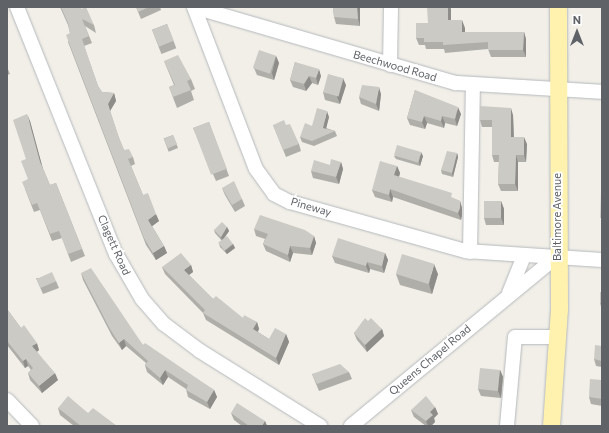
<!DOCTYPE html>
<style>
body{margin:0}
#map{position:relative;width:609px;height:433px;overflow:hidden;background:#f1efe8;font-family:Commissioner,sans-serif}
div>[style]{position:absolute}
.roads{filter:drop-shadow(0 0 1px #b5b8bc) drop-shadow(0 0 1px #b5b8bc)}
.minor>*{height:14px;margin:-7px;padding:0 7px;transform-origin:7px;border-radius:7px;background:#fff}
.major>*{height:17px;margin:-8.5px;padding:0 8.5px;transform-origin:8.5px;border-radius:8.5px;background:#fff2af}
.wall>*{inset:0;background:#afaea9;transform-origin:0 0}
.shaded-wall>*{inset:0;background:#8f8d8a}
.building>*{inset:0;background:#cccac5;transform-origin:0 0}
span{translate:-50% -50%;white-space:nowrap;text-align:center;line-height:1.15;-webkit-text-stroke:3.5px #fff;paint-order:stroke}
.street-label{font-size:11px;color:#5f6368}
.frame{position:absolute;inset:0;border:8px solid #5f6368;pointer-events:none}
.north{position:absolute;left:557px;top:12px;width:40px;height:40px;-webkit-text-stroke:3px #fff;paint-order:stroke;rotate:0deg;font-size:11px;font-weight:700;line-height:16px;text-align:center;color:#5f6368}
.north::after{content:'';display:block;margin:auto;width:14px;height:18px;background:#5f6368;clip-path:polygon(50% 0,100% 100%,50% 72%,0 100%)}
</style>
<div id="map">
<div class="roads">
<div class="minor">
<i style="left:17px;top:7px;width:266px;rotate:68.2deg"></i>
<i style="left:116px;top:254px;width:52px;rotate:60deg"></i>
<i style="left:142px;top:299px;width:33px;rotate:49deg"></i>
<i style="left:164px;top:324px;width:45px;rotate:36.9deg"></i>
<i style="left:200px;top:351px;width:142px;rotate:32deg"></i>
<i style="left:194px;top:7px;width:173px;rotate:69.1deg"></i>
<i style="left:256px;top:169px;width:31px;rotate:54deg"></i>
<i style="left:274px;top:194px;width:18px;rotate:27deg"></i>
<i style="left:290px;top:202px;width:183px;rotate:15.6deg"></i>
<i style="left:466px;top:251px;width:136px;rotate:3.8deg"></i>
<i style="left:194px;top:7px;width:273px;rotate:16.2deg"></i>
<i style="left:456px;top:83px;width:146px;rotate:3.5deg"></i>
<i style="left:390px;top:65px;width:58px;rotate:-89deg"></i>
<i style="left:470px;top:252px;width:165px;rotate:-89deg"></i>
<i style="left:509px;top:293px;width:40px;rotate:-68deg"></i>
<i style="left:7px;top:400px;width:36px;rotate:46deg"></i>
<i style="left:351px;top:426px;width:266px;rotate:-39.5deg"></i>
<i style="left:507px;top:426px;width:89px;rotate:-84.9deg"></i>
<i style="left:515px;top:337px;width:44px"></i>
</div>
<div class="major">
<i style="left:551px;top:426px;width:117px;rotate:-86.1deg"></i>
<i style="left:559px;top:309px;width:302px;rotate:-90.2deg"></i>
</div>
</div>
<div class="wall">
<i style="clip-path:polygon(60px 7px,80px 7px,81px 9px,94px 25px,96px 33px,85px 26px,92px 43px,84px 46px,98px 86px,102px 92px,114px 93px,116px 101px,110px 111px,119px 138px,124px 150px,133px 157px,135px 164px,131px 166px,143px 195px,159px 221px,152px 226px,164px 246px,167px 253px,156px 260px,146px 245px,68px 42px,70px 33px,68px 25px)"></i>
<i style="clip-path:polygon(136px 7px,160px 7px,161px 10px,141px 19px)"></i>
<i style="clip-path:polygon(333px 7px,360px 7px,360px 26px,336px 24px,334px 17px)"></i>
<i style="clip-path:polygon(451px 9px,451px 20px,465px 28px,465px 32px,524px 32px,526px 39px,526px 57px,491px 57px,488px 49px,445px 53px,444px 49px,426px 49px,425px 45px,419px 45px,416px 38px,428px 23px)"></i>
<i style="left:167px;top:24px;width:26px;height:16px;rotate:69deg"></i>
<i style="clip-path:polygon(276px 56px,279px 63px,274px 80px,257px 75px,254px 68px)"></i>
<i style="clip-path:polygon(164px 61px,191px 79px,195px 89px,191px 91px,194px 100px,177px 108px,169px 87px,174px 85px)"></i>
<i style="clip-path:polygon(295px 62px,321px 76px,318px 85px,312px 83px,306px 91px,293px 87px,290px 80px)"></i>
<i style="clip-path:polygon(7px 67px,10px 74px,7px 75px)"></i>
<i style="clip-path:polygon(346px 85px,340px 104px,325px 100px,323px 92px)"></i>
<i style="clip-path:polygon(415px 90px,461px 114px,457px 126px,445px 123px,444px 128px,427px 123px,425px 129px,410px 125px,407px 118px)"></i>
<i style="clip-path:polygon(381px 94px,379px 111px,361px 104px,359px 97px)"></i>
<i style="clip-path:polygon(513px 115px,514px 137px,527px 144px,526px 162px,518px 162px,518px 191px,501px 191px,498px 184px,499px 162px,494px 162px,492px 155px,492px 127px,482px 127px,480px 120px)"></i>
<i style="clip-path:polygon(329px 117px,326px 128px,335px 131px,337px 136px,314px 146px,302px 142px,300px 137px,312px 126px)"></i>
<i style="clip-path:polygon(30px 121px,42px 166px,50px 185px,56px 183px,85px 256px,71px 262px,62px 238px,52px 241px,40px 210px,34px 212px,25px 189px,28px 179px,26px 159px)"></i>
<i style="clip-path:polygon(209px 122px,229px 176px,216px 181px,193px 128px)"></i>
<i style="clip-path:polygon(273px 125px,286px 125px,299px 144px,301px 151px,286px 157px)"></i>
<i style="left:173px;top:135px;width:14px;height:10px;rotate:69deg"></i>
<i style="clip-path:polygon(457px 153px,458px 157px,453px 177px,442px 174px,441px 170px)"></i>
<i style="clip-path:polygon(394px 156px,423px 156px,420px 166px,396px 159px)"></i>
<i style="clip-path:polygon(341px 162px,343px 169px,339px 184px,313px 178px,311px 171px,330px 165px)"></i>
<i style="clip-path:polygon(397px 166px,400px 173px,399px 177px,460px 201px,462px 208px,462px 215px,461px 220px,393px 197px,392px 202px,375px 197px,372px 190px)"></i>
<i style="clip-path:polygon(222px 188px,242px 199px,245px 206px,235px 212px,225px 195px)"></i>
<i style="clip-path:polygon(501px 201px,504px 209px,504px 225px,486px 225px,484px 218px)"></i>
<i style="clip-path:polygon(227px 227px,229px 231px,223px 240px,233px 244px,235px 248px,227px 254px,220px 247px,219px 243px,222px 241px,215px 233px,214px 230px)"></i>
<i style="clip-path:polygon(254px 229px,314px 236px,316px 243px,312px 255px,293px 253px,290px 262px,266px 251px,263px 244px,265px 239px,256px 236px)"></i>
<i style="clip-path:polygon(385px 253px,388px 260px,384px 273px,370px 269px,369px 273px,335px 263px,332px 256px)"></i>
<i style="clip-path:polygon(191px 265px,193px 272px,189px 275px,213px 299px,243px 318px,257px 322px,259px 329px,258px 332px,269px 339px,286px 334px,289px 342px,279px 365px,206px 320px,203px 313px,165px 274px,162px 267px)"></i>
<i style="clip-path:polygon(81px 273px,143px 345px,214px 390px,217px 397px,210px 409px,188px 397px,186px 389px,168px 377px,163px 385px,147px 372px,145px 365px,146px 363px,126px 346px,122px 350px,112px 336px,83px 280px)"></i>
<i style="clip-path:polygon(396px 274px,438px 274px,432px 294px,400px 285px)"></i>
<i style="clip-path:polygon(36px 278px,56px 281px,59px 288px,43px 294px)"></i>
<i style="clip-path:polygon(602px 292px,602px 310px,600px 303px)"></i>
<i style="clip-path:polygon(7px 309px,21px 328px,39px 350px,37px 352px,58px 380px,42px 393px,30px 380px,28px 373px,31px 370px,28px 366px,25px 368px,7px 345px)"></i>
<i style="clip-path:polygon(368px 321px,382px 329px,384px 336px,367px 352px,357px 340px,354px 333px)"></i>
<i style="clip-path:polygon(602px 340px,602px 367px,596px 366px,594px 359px,602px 346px)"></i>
<i style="clip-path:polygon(500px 370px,503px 377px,501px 398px,481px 396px,478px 389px)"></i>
<i style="clip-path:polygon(349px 372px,352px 379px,319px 391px,312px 374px)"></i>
<i style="clip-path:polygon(602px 380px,602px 406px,591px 404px,589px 397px)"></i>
<i style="clip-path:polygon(435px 407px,438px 414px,434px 418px,435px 422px,431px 426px,426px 426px,414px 417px,411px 410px)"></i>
<i style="clip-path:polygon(58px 408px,88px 413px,117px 426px,74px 426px,60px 415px)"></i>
<i style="clip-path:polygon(231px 413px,265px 421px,267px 426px,242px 426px,234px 420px)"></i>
</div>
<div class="shaded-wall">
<i style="clip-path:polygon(357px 7px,360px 7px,360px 26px,358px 19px)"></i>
<i style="clip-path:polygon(448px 7px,450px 7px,451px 9px,451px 28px,448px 20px)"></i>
<i style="clip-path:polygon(462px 20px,465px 28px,465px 39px,462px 32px)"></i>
<i style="clip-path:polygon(524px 32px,526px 39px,526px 57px,523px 50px)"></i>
<i style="clip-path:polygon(276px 56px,279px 63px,274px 80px,272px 73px)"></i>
<i style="clip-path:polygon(319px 69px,321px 76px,318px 85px,316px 78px)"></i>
<i style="clip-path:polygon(309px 76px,312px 83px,306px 91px,304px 84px)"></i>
<i style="clip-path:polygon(343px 78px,346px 85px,340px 104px,337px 97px)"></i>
<i style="clip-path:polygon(379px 87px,381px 94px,379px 111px,376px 104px)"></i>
<i style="clip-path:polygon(114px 93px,116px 101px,110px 111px,108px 104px)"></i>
<i style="clip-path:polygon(458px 107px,461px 114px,457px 126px,455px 119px)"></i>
<i style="clip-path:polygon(511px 108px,513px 115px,514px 144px,511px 137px)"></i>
<i style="clip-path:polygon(327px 111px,329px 117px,325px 133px,323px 128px)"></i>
<i style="clip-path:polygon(27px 114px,30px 121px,43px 169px,40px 162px)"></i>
<i style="clip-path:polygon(424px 116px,427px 123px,425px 129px,422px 122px)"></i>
<i style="clip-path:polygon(442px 116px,445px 123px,444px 128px,441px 121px)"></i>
<i style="clip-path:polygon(524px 137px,527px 144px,526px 162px,524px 155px)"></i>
<i style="clip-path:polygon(421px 152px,423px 156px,420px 166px,419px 162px)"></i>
<i style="clip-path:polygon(457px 153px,458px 157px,453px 177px,452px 173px)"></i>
<i style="clip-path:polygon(516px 155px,518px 162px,518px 191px,515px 184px)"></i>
<i style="clip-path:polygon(341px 162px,343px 169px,339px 184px,336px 177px)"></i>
<i style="clip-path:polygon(397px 166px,400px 173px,397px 183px,394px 175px)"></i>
<i style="clip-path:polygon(390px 189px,393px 197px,392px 202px,389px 195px)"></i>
<i style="clip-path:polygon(460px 201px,462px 208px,462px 215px,461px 220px,458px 213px)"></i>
<i style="clip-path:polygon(501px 201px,504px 209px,504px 225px,501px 218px)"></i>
<i style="clip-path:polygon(156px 214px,159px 221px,151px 227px,148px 220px)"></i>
<i style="clip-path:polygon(227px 227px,229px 231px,222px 241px,221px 237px)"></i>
<i style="clip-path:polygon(314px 236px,316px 243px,312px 255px,310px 248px)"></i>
<i style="clip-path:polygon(233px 244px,235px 248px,227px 254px,225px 251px)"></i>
<i style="clip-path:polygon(164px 246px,167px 253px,156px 260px,153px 253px)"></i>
<i style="clip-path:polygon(290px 246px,293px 253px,290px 262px,288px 255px)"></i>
<i style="clip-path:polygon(385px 253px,388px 260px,384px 273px,382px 266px)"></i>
<i style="clip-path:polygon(367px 262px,370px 269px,369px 273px,366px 266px)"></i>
<i style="clip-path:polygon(434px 264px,438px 274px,432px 294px,429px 284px)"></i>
<i style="clip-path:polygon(191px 265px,193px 272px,186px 277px,184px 270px)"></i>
<i style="clip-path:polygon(257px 322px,259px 329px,255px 336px,253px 329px)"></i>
<i style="clip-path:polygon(382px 329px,384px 336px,367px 352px,365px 345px)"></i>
<i style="clip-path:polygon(286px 334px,289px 342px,279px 365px,276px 358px)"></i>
<i style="clip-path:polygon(124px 339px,126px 346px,122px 350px,119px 343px)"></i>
<i style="clip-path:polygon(37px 343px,39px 350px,35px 353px,32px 346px)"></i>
<i style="clip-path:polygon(26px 359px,28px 366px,25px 368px,23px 361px)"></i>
<i style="clip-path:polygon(165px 370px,168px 377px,163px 385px,160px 378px)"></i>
<i style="clip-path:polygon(500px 370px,503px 377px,501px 398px,498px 391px)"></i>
<i style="clip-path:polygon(55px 373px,58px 380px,42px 393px,39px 386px)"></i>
<i style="clip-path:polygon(214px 390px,217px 397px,210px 409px,207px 402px)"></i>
<i style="clip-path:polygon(435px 407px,438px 414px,434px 418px,435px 422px,431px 426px,428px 426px,426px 421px,430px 412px)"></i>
<i style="clip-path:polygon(265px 421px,267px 426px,262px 426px)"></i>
</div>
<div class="building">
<i style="clip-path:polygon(61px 7px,80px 7px,81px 9px,86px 7px,94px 25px,82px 19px,89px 36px,82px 39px,98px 86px,102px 92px,114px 93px,108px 104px,118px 135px,124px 150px,129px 149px,133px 157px,128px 159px,143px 195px,148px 193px,156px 214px,148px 220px,164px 246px,153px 253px,144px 238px,66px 35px,70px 33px,68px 23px)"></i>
<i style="clip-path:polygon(136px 7px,149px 7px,138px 12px)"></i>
<i style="clip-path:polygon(333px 7px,357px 7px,358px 19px,334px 17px)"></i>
<i style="clip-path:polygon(427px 7px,448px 7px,448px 20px,462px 20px,462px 32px,524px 32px,523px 50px,488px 50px,488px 42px,443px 45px,443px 42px,424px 42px,424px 38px,416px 38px,416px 23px,428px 23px)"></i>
<i style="left:167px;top:24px;width:18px;height:16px;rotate:68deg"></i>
<i style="left:259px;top:50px;width:18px;height:19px;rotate:19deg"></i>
<i style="clip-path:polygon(178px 55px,191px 79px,187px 81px,191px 90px,173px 97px,169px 87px,175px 85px,164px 61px)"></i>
<i style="clip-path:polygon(295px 62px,319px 69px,316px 78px,309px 76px,304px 84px,290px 80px)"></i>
<i style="left:328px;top:74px;width:16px;height:19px;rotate:15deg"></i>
<i style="clip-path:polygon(362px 85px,379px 87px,376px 104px,359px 97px)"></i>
<i style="clip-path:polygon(415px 90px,458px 107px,455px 119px,442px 116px,441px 121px,424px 116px,422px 122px,407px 118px)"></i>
<i style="clip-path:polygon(480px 106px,511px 108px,511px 137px,524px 137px,524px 155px,516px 155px,515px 184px,498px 184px,499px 155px,492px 155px,492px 120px,480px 120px)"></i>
<i style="clip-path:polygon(317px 108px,327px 111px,323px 128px,335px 131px,312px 141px,300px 137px,305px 123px,312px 126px)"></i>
<i style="clip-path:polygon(27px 114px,40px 162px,50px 185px,56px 183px,82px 249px,68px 254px,59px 231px,50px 234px,37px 203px,32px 205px,22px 182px,28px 179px,21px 161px,26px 159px,13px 120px)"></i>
<i style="clip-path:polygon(284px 120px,286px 125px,290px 124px,299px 144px,283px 150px,273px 125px)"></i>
<i style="left:209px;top:122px;width:50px;height:17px;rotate:69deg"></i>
<i style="left:173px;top:135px;width:10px;height:10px;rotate:66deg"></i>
<i style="left:397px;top:145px;width:25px;height:11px;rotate:16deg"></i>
<i style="clip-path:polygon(447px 151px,457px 153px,452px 173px,441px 170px)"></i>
<i style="clip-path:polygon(331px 159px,341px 162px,336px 177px,311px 171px,314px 160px,330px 165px)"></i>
<i style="clip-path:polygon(380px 161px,397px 166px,394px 175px,452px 193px,451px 197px,460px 201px,460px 208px,458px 213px,390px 189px,389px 195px,372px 190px)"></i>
<i style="clip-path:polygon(234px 181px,242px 199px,232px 205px,222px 188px)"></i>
<i style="clip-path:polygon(601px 192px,602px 192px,602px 218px,600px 218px)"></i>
<i style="left:484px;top:201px;width:17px;height:17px"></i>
<i style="clip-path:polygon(260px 215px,305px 230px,314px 236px,310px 248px,290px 246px,288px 255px,263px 244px,268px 234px,254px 229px)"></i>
<i style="clip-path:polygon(222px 222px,227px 227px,221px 237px,214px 230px)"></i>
<i style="left:227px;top:236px;width:10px;height:11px;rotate:53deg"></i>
<i style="clip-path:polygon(338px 238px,385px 253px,382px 266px,367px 262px,366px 266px,332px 256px)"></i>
<i style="clip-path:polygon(181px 253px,191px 265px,184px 270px,213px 299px,216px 296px,243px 318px,244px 315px,257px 322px,253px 329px,269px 339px,275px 328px,286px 334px,276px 358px,203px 313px,205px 310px,162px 267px)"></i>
<i style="left:402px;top:254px;width:34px;height:21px;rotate:17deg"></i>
<i style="clip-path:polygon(91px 268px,143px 345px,145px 343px,214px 390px,207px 402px,186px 390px,188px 385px,165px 370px,160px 378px,145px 365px,148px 361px,124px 339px,119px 343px,110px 329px,81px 273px)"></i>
<i style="left:52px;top:272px;width:10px;height:17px;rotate:66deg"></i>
<i style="left:600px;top:292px;width:2px;height:11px"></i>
<i style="clip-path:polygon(7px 309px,21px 328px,24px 325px,37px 343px,32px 346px,55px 373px,39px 386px,28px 373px,33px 368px,26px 359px,23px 361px,7px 341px)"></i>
<i style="clip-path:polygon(365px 318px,368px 321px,371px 318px,382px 329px,365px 345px,354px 333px)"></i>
<i style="clip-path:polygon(602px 340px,602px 361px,594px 359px,595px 345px,602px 346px)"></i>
<i style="clip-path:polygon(340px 364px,349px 372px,317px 384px,312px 374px)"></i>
<i style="left:480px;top:368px;width:20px;height:21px;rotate:6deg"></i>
<i style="clip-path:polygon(590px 379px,602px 380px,602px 399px,589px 397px)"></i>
<i style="clip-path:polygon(68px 396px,88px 413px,93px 408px,117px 426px,97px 426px,96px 425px,95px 426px,91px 426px,89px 425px,88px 426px,81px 426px,58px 408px)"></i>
<i style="clip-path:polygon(426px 396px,435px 407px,430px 412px,433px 415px,426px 421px,411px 410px)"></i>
<i style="clip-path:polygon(237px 403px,265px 421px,262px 426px,249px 426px,231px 413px)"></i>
</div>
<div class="street-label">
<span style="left:395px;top:66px;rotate:16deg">Beechwood Road</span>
<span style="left:311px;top:207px;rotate:16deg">Pineway</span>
<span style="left:557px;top:217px;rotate:-90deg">Baltimore Avenue</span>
<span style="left:114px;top:245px;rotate:66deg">Clagett Road</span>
<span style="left:430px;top:360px;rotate:-40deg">Queens Chapel Road</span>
</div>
<div class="frame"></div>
<div class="north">N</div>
</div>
